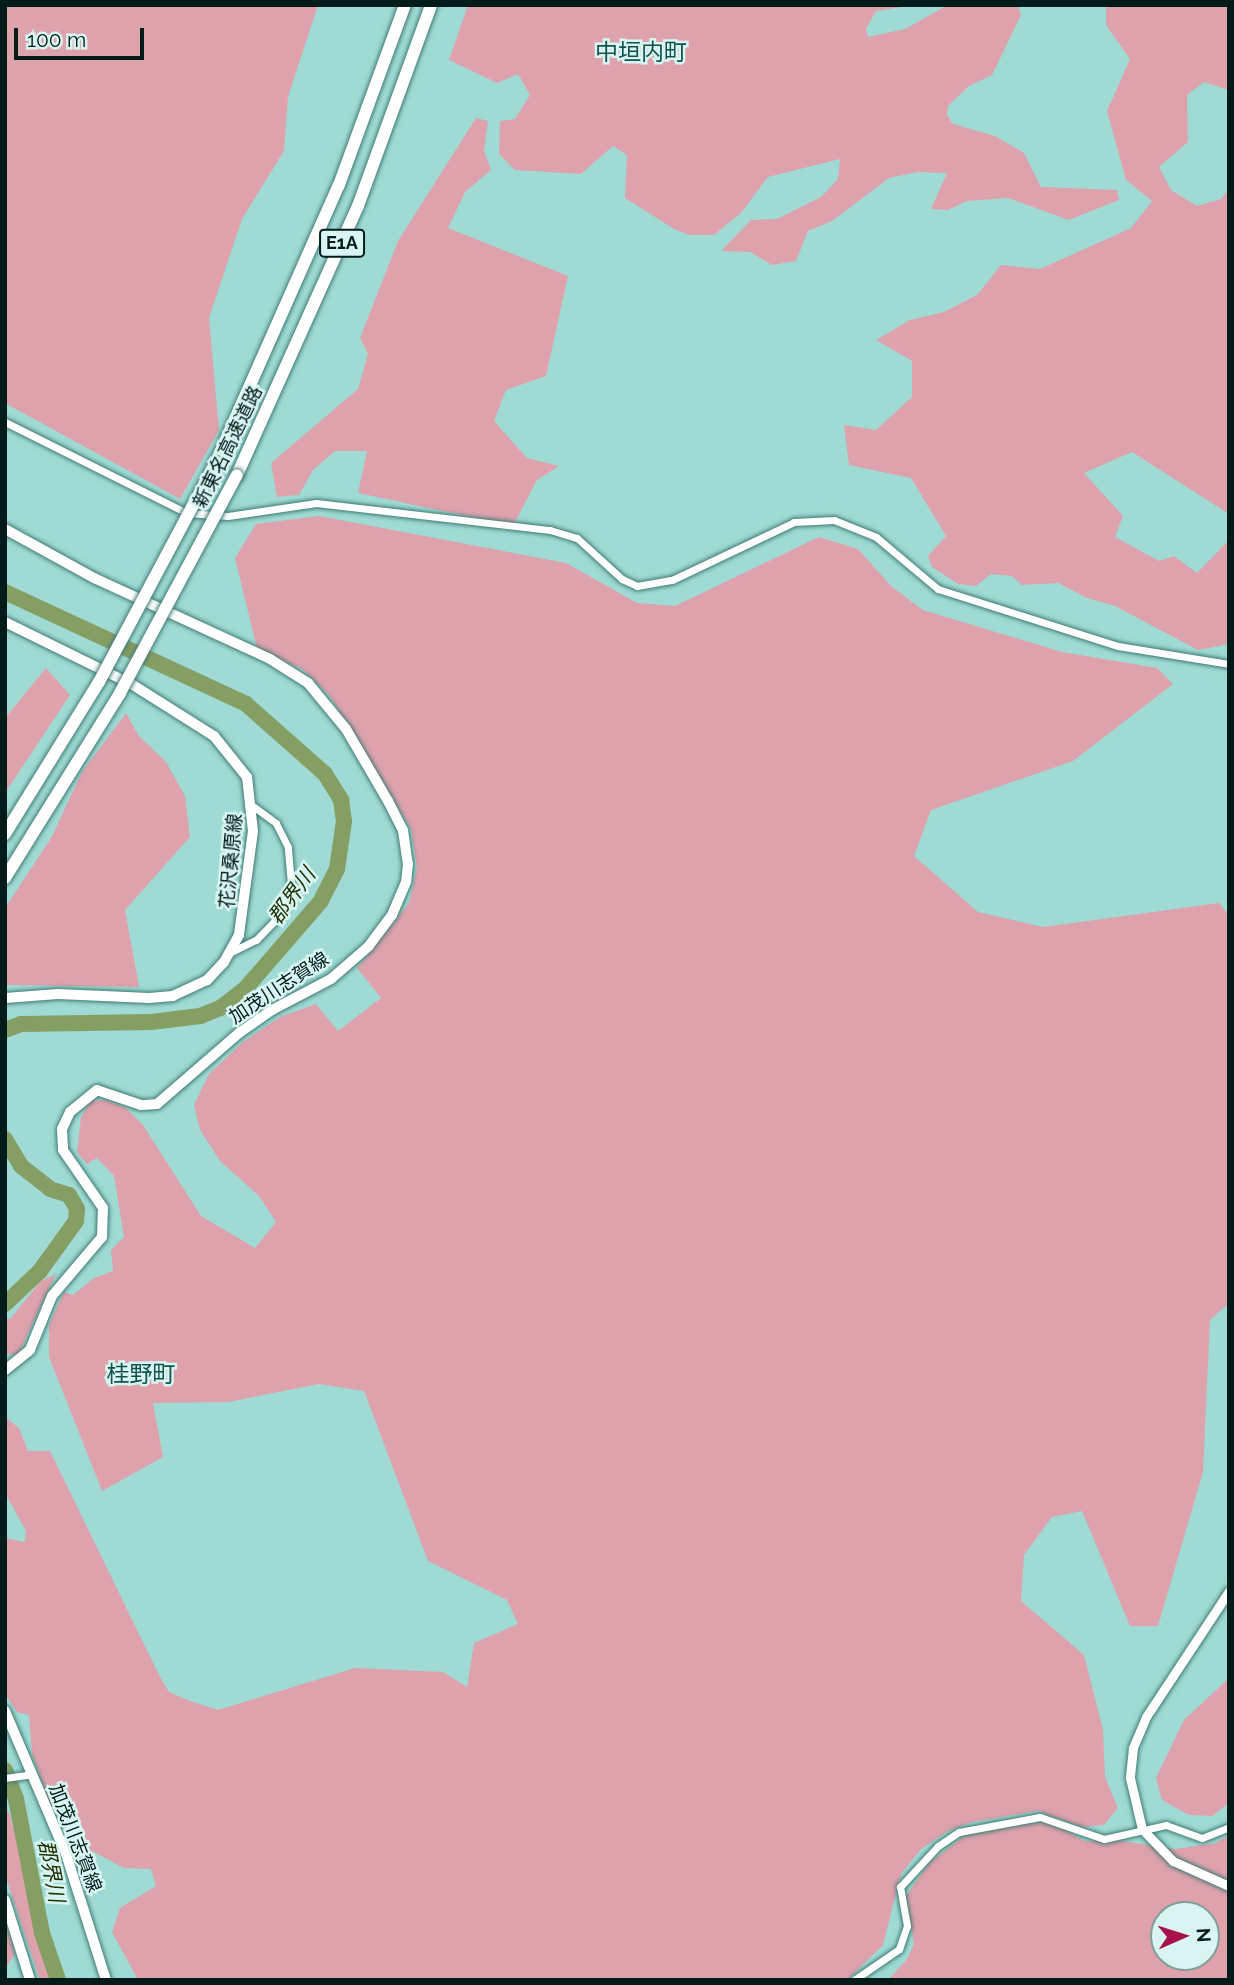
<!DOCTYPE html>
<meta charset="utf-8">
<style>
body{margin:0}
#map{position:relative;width:1234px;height:1985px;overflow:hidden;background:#9fdbd4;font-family:Raleway,"Noto Sans JP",sans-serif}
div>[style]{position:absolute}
.green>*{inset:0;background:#dea2ad}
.river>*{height:16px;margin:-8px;padding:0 8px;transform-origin:8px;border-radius:8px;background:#859e63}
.roads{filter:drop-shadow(0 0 2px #417b75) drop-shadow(0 0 2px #417b75)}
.minor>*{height:7px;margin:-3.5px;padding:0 3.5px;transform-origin:3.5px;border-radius:3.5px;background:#fff}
.tertiary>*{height:9px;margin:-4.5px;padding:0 4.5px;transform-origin:4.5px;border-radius:4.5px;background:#fff}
.secondary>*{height:10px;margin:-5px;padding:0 5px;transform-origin:5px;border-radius:5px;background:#fff}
.motorway>*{height:12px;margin:-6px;padding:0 6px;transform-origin:6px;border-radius:6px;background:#fff}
.bridges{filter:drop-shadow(0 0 2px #417b75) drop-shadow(0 0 2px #417b75)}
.motorway-bridge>*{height:12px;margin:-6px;padding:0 6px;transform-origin:6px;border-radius:6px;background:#fff}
span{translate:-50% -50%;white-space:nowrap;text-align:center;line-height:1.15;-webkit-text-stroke:5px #d8f5f1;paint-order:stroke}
.shield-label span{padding:2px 5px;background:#d8f5f1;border:2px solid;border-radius:5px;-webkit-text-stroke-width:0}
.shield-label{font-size:18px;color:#031b19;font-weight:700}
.street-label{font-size:19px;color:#031b19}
.water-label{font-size:21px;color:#213103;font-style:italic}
.quarter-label{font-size:23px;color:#12524d}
.frame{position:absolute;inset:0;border:7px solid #031b19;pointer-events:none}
.north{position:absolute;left:1150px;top:1901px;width:70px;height:70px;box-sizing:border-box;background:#d8f5f1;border:2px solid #839e9b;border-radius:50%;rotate:87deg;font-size:19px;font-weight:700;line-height:28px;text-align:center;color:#031b19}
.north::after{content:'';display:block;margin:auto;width:24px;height:32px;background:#a7124a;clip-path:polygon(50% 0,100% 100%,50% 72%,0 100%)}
.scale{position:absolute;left:14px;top:28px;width:130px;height:32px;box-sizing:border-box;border:4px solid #031b19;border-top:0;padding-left:9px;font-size:21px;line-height:24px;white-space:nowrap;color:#031b19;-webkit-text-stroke:5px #d8f5f1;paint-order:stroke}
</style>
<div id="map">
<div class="green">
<i style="clip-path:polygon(5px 5px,318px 5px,288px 97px,284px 151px,242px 219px,209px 318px,219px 430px,180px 499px,5px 403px)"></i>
<i style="clip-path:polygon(468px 5px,916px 5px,876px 11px,866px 29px,868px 37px,905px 29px,948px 5px,1018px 5px,1021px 15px,992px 75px,969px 86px,948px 106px,947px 115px,953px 124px,995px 136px,1024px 153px,1041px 187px,1117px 190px,1119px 200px,1069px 220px,1008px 198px,967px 201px,948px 210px,931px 209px,947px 173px,918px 172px,889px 178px,832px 221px,808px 231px,796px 261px,772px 265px,750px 252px,721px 251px,751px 220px,777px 219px,821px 197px,838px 179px,840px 159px,768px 177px,741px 213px,714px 235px,689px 235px,674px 229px,625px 198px,627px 155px,613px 146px,581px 174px,515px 170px,499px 154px,500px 121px,515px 119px,530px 95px,518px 74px,497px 83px,449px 60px)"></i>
<i style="clip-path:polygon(1106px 5px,1229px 5px,1229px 90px,1204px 82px,1187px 95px,1188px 142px,1159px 167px,1171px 190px,1197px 206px,1221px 199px,1229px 189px,1229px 514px,1132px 452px,1084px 473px,1123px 516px,1115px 537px,1159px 561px,1174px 556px,1197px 573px,1227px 542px,1229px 533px,1229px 644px,1198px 650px,1115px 606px,1087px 598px,1058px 583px,1022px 585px,1012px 576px,991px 574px,976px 586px,958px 584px,932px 567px,928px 556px,946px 536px,911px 478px,849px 465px,844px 425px,876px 430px,912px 397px,912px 361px,876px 340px,910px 320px,944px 312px,977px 295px,1001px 265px,1040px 269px,1131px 228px,1152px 201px,1126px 180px,1107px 111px,1130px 59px,1106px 25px)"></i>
<i style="clip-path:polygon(476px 118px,488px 121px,484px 151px,491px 170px,465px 192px,448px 228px,568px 276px,546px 376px,506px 390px,494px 421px,527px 458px,559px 466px,537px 480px,513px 526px,358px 493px,367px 451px,335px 451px,313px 470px,299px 495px,277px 497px,271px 463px,358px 389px,368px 354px,360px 338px,398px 241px)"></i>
<i style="clip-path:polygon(319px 516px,566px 563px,637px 603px,675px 606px,819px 537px,858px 549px,892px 587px,923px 610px,1062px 652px,1157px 668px,1173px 684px,1073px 761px,931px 810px,914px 856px,978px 912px,1043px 927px,1219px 903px,1229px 915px,1229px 1303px,1210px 1320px,1203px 1472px,1158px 1626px,1130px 1626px,1082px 1511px,1052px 1517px,1024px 1555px,1021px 1601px,1084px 1655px,1103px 1730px,1105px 1777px,1118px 1808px,1104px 1825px,1082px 1827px,1037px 1811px,972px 1822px,948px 1831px,921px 1849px,901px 1874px,883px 1945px,847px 1980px,138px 1980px,112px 1932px,120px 1908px,156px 1886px,151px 1869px,124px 1868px,90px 1850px,72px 1805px,51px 1807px,32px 1754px,29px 1715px,17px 1712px,5px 1694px,5px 1538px,25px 1542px,26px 1531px,5px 1493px,5px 1417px,19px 1428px,28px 1451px,50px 1451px,159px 1675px,169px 1692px,190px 1701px,218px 1710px,355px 1668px,443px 1672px,467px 1687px,474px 1643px,518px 1624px,507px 1600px,428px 1561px,364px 1391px,319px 1384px,228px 1402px,153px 1403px,163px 1457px,102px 1491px,49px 1357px,49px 1325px,64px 1292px,73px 1295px,94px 1278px,113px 1271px,111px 1250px,124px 1237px,114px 1176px,97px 1158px,87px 1164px,77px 1152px,81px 1117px,91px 1101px,106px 1100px,126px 1108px,143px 1125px,201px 1216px,255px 1248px,276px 1222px,259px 1196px,220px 1161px,200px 1130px,194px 1105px,209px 1074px,243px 1042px,280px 1017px,316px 1004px,338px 1031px,381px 998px,357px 968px,409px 903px,417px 868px,411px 829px,330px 696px,302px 669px,257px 649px,235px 558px,256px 524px)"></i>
<i style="clip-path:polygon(46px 668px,70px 695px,5px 793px,5px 718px)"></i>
<i style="clip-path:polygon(126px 713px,139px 736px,166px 762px,185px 796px,190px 837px,125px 910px,139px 987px,5px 985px,5px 908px,51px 838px,82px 772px)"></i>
<i style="clip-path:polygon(56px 1274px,18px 1355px,5px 1354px,5px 1318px,10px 1319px,41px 1281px)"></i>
<i style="clip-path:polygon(1229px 1678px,1229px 1803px,1212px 1816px,1189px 1815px,1162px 1800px,1156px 1778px,1184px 1720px)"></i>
<i style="clip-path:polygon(5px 1806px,10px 1815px,52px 1980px,40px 1980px,5px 1875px)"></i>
<i style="clip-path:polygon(evenodd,1040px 1822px,1053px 1823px,1084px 1841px,1122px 1841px,1175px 1849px,1216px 1843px,1229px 1835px,1229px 1980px,888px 1980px,907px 1959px,914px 1944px,906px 1896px,929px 1863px,968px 1833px,1040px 1822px,1164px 1915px,1206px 1915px,1206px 1957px,1164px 1957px,1164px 1915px)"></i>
<i style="clip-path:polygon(5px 1918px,15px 1954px,5px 1969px)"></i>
</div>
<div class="river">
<i style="left:5px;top:592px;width:266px;rotate:24.9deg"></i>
<i style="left:246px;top:704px;width:106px;rotate:41.5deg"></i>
<i style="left:325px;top:774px;width:31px;rotate:58deg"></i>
<i style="left:341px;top:800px;width:21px;rotate:82deg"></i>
<i style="left:344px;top:821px;width:49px;rotate:98.3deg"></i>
<i style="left:337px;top:869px;width:36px;rotate:117deg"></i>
<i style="left:321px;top:901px;width:115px;rotate:130.8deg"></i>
<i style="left:246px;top:988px;width:33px;rotate:142deg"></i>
<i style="left:220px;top:1008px;width:22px;rotate:158deg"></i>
<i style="left:200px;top:1016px;width:49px;rotate:173deg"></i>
<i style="left:151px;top:1022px;width:130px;rotate:179.1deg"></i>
<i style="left:21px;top:1024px;width:17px;rotate:159deg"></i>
<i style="left:5px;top:1139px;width:31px;rotate:59deg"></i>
<i style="left:21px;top:1166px;width:37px;rotate:38deg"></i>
<i style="left:50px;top:1189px;width:20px;rotate:18deg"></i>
<i style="left:69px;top:1195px;width:16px;rotate:60deg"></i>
<i style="left:77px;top:1209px;width:12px;rotate:95deg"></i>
<i style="left:76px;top:1221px;width:62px;rotate:125.8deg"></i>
<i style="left:40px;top:1271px;width:48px;rotate:136.7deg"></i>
<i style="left:5px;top:1770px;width:31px;rotate:69deg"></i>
<i style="left:16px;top:1799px;width:136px;rotate:79deg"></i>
<i style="left:42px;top:1933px;width:50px;rotate:71.2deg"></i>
</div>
<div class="roads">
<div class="minor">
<i style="left:5px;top:422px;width:203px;rotate:26.6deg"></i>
<i style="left:187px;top:513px;width:41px;rotate:4.2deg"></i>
<i style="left:228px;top:516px;width:89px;rotate:-8.4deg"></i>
<i style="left:316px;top:503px;width:236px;rotate:6.6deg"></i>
<i style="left:550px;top:530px;width:28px;rotate:17deg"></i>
<i style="left:577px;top:538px;width:61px;rotate:42.3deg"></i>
<i style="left:622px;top:579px;width:17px;rotate:25deg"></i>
<i style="left:637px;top:586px;width:36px;rotate:-10deg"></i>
<i style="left:672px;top:580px;width:135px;rotate:-25.4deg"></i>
<i style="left:794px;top:522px;width:40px;rotate:-2.9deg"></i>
<i style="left:834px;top:520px;width:45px;rotate:22deg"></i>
<i style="left:876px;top:537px;width:81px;rotate:40deg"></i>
<i style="left:938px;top:589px;width:189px;rotate:17.6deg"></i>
<i style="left:1118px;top:646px;width:112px;rotate:9.2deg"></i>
<i style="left:231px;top:952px;width:28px;rotate:-26deg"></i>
<i style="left:256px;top:940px;width:35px;rotate:-46deg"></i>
<i style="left:280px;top:915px;width:33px;rotate:-70deg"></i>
<i style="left:291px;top:884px;width:37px;rotate:-95deg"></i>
<i style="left:288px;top:847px;width:27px;rotate:-117deg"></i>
<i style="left:276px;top:823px;width:29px;rotate:-144deg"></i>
<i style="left:5px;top:1778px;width:27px;rotate:-8deg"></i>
<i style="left:854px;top:1980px;width:55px;rotate:-34.6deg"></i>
<i style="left:899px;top:1949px;width:24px;rotate:-71deg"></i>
<i style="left:907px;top:1926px;width:40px;rotate:-100deg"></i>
<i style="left:900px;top:1887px;width:56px;rotate:-47.2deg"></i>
<i style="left:938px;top:1846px;width:25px;rotate:-34deg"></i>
<i style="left:959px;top:1832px;width:82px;rotate:-10.5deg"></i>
<i style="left:1040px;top:1817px;width:68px;rotate:19deg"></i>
<i style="left:1104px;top:1839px;width:64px;rotate:-12.7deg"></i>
<i style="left:1166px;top:1825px;width:38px;rotate:20deg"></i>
<i style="left:1202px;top:1838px;width:29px;rotate:-22deg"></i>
</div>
<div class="tertiary">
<i style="left:1229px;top:1591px;width:151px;rotate:123.4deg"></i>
<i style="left:1146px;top:1717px;width:34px;rotate:113deg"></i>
<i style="left:1133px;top:1748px;width:30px;rotate:96deg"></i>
<i style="left:1130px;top:1778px;width:52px;rotate:76.8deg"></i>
<i style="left:1142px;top:1829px;width:45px;rotate:45.9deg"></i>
<i style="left:1173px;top:1861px;width:61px;rotate:24.1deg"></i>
</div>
<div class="secondary">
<i style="left:5px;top:529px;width:102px;rotate:28.8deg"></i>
<i style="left:94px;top:578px;width:194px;rotate:24.7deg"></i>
<i style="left:270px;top:659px;width:45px;rotate:32.3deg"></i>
<i style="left:308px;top:683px;width:60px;rotate:50.4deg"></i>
<i style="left:346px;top:729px;width:83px;rotate:59.7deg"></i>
<i style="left:388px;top:801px;width:33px;rotate:63deg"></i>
<i style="left:403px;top:830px;width:34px;rotate:82deg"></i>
<i style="left:408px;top:864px;width:18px;rotate:96deg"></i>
<i style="left:406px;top:882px;width:36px;rotate:113deg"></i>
<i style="left:392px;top:915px;width:39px;rotate:127deg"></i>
<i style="left:369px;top:946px;width:50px;rotate:139deg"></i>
<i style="left:331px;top:979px;width:67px;rotate:152.3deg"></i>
<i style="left:272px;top:1010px;width:40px;rotate:145.1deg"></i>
<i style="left:239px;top:1033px;width:108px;rotate:139.1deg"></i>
<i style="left:157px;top:1104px;width:16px;rotate:176deg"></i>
<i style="left:141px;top:1105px;width:46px;rotate:-161.2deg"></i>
<i style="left:97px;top:1090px;width:35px;rotate:141deg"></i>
<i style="left:70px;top:1112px;width:19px;rotate:115deg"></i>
<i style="left:62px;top:1129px;width:21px;rotate:87deg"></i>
<i style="left:63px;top:1150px;width:70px;rotate:55.4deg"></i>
<i style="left:103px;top:1208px;width:29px;rotate:92deg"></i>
<i style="left:102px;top:1237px;width:77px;rotate:130.3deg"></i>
<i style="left:52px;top:1296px;width:58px;rotate:112.2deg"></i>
<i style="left:30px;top:1350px;width:32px;rotate:141deg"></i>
<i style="left:5px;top:622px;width:143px;rotate:26.2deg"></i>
<i style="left:133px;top:685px;width:96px;rotate:32.2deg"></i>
<i style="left:214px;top:736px;width:53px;rotate:51.2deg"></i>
<i style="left:247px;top:777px;width:54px;rotate:83.7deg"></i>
<i style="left:253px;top:831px;width:105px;rotate:97.7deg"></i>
<i style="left:239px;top:935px;width:31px;rotate:119deg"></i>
<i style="left:224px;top:962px;width:25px;rotate:133deg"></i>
<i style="left:207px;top:980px;width:38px;rotate:155deg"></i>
<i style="left:173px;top:996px;width:24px;rotate:175deg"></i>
<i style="left:149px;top:998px;width:91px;rotate:-177.5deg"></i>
<i style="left:58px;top:994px;width:53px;rotate:175.7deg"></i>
<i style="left:5px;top:1711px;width:155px;rotate:66.9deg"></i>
<i style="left:66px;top:1854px;width:132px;rotate:72.4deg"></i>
<i style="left:5px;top:1900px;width:84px;rotate:72.6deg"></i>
</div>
<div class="motorway">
<i style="left:216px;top:462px;width:303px;rotate:-66.1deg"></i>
<i style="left:339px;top:185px;width:192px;rotate:-69.9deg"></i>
<i style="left:237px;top:475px;width:295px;rotate:-65.8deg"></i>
<i style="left:358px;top:206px;width:214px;rotate:-70deg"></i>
</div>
</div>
<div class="bridges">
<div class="motorway-bridge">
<i style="left:5px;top:834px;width:179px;rotate:-58.3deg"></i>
<i style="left:99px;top:682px;width:249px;rotate:-62deg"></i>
<i style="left:5px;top:878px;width:218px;rotate:-58.1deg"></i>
<i style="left:120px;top:693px;width:247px;rotate:-61.8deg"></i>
</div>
</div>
<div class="shield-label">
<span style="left:342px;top:243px">E1A</span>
</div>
<div class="street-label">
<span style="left:228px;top:447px;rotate:-64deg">新東名高速道路</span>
<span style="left:231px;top:861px;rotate:-85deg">花沢桑原線</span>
<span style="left:279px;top:988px;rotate:-33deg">加茂川志賀線</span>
<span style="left:75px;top:1838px;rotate:69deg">加茂川志賀線</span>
</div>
<div class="water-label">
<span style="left:292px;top:896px;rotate:-54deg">郡界川</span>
<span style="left:51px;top:1871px;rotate:79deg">郡界川</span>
</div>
<div class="quarter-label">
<span style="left:641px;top:52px">中垣内町</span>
<span style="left:141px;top:1374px">桂野町</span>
</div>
<div class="frame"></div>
<div class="north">N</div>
<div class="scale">100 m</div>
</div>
